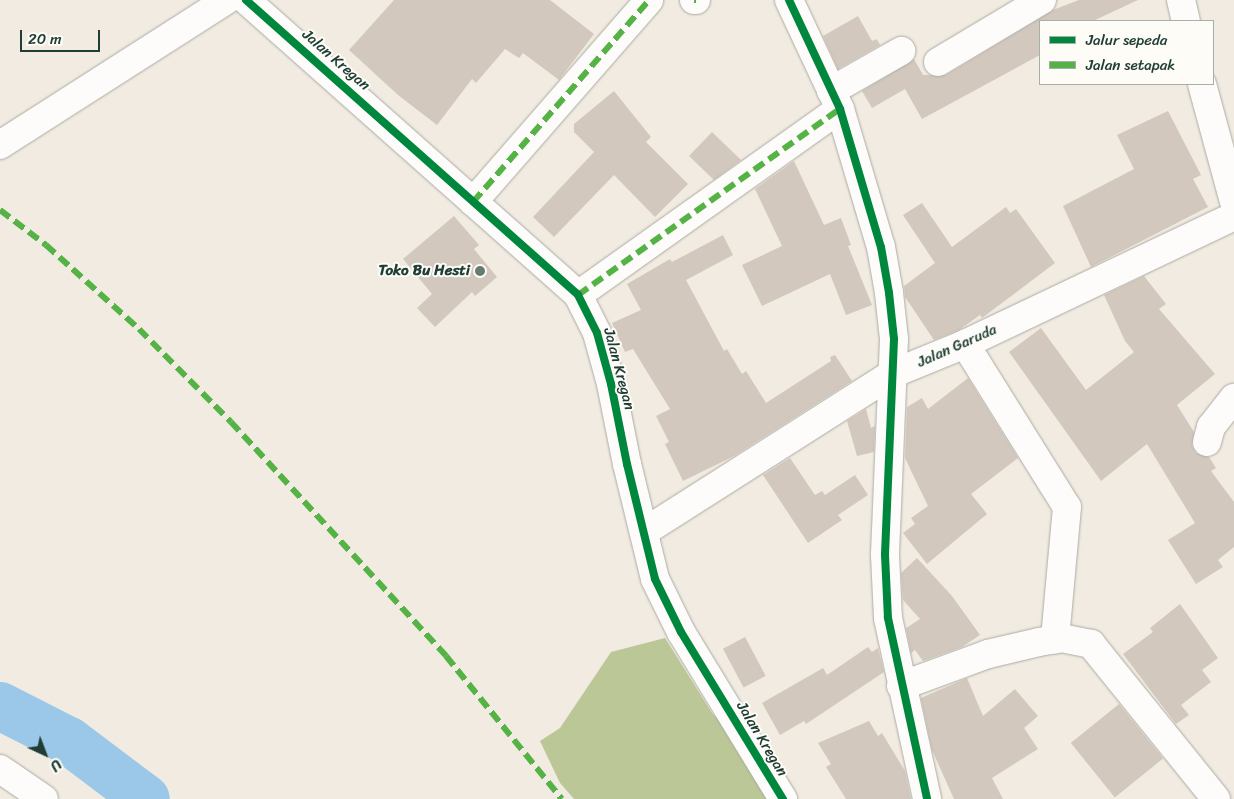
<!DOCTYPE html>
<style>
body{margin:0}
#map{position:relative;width:1234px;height:799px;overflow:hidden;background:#f1ebe1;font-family:Sriracha,sans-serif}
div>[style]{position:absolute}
.forest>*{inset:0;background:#bcc797}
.river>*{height:48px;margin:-24px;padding:0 24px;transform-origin:24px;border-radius:24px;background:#9bc8e8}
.building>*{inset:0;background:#d3c8be;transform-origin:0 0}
.roads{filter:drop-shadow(0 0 1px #aaaba3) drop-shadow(0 0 1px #aaaba3)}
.minor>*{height:28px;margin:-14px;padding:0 14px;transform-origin:14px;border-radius:14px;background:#fdfcfa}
.quiet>*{height:6px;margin-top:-3px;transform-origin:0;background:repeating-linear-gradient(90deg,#55b346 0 12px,transparent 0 18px)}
.cycleway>*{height:8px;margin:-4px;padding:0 4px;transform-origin:4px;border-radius:4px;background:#00873e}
.dots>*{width:14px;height:14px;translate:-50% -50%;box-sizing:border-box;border:2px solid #fdfcf7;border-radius:50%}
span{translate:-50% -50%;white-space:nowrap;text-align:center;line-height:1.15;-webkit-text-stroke:4px #fdfcf7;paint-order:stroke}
.street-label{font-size:15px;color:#1f3d34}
.poi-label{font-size:15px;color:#1f3d34;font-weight:700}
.right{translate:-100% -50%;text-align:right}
.legend{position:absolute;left:1039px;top:20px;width:175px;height:65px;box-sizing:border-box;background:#fdfcf7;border:1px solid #a4b0a9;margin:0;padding:6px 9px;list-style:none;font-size:15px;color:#1f3d34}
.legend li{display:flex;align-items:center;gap:10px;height:25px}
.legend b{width:25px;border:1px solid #a4b0a9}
.north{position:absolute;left:20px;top:729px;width:50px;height:50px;-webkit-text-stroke:4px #fdfcf7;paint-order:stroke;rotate:137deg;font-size:14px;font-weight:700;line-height:20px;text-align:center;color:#1f3d34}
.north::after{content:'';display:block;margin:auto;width:18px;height:22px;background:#1f3d34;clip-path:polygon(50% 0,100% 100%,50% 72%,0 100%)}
.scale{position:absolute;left:20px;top:30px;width:80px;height:22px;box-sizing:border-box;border:2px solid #1f3d34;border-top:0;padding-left:6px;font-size:15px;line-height:18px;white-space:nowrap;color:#1f3d34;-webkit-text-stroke:4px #fdfcf7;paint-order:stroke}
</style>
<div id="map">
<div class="forest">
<i style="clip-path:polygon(665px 638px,712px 713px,739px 743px,776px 799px,574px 799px,560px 783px,540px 741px,560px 728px,611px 652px)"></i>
</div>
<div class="river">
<i style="left:0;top:706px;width:77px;rotate:26.9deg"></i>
<i style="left:69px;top:741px;width:96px;rotate:37deg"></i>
</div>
<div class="building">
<i style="clip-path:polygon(394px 0,550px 0,594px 34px,559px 80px,523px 53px,519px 58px,505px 49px,476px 83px,472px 79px,437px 125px,398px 95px,349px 50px)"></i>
<i style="clip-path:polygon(1079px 0,1138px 0,1093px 21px,1040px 21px,1040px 55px,922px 119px,905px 89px,872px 108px,862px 91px,914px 59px,923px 75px,946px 75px,1053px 10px)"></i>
<i style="clip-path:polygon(858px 16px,872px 41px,877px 39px,880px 45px,838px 69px,823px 36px)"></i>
<i style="clip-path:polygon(614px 91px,651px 137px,646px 142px,688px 184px,655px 217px,614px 175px,554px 237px,533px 217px,594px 152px,574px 132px,574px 124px)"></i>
<i style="clip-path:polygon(1168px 111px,1201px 175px,1193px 179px,1208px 207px,1091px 267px,1063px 206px,1134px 169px,1117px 135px)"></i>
<i style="clip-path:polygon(712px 132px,741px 160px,714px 180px,689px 156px)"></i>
<i style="clip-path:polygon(794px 161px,824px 225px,841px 218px,851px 245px,848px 246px,872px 305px,846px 315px,830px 274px,762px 306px,742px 265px,782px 246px,755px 189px)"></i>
<i style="clip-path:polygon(922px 203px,952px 247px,1006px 207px,1010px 213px,1016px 209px,1055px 263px,982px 318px,980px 315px,959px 330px,934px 340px,905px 297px,904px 286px,935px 263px,903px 215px)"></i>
<i style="clip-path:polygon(454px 216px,479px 245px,474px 249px,497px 277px,475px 296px,472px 292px,435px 327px,417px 308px,432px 294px,403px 259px)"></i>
<i style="clip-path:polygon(723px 235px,733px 255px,686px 280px,724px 351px,727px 349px,742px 374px,746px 371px,766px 403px,831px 361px,830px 357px,835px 355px,852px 381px,734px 456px,683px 481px,665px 444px,669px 442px,656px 416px,670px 409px,633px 349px,625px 352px,612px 323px,641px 310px,627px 284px,670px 259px,672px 262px)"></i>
<i style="clip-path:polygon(1144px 276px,1166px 304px,1159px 309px,1215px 374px,1177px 405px,1194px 432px,1192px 446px,1196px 453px,1209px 457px,1216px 468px,1211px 471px,1234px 502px,1234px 547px,1218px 560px,1223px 567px,1196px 584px,1168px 540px,1195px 523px,1147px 444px,1101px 481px,1009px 352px,1041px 328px,1086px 390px,1134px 352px,1125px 341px,1104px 295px)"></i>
<i style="clip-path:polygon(968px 378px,1018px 458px,971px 494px,987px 514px,927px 564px,903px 533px,915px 524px,911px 518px,928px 506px,905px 458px,907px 407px,922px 398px,928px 409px)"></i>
<i style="clip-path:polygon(866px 409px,871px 428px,875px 426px,874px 452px,857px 456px,847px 421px)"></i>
<i style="clip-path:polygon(790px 458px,815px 495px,822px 491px,825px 495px,855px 475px,868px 495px,838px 515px,842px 520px,808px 543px,763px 475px)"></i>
<i style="clip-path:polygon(917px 558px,952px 596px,980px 635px,962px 647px,923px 661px,915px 650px,911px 653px,906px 628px,920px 619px,903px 600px,901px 573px)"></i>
<i style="clip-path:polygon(1180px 604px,1218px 658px,1202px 670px,1211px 682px,1181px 705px,1189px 715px,1176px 724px,1123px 654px,1153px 632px,1150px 628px)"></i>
<i style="left:745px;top:637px;width:44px;height:25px;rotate:62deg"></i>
<i style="clip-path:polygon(868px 647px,872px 652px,878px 648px,884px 672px,806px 724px,804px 721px,780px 735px,762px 703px,823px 668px,827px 675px)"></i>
<i style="clip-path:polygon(967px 678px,983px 716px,1015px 689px,1038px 716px,1024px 728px,1038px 749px,992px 778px,1003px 799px,954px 799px,932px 750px,921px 698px)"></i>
<i style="left:1119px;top:704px;width:70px;height:62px;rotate:51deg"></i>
<i style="clip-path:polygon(869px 721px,878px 736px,882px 733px,905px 771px,911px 799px,846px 799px,826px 767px,831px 764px,818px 743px)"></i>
</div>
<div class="roads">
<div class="minor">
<i style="left:246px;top:0;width:444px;rotate:41.6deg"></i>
<i style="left:578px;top:295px;width:42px;rotate:63.4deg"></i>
<i style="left:597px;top:333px;width:53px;rotate:74.6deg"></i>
<i style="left:611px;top:384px;width:82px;rotate:78.7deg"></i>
<i style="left:627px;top:464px;width:118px;rotate:76.3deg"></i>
<i style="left:655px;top:579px;width:59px;rotate:63.9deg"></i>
<i style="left:681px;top:632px;width:196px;rotate:58.6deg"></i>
<i style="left:694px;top:0;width:2px"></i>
<i style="left:789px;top:0;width:120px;rotate:64.9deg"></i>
<i style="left:840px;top:109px;width:144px;rotate:73.5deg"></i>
<i style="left:881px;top:247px;width:47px;rotate:80.1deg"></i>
<i style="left:889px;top:293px;width:46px;rotate:83.8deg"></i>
<i style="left:894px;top:339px;width:216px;rotate:92.4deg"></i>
<i style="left:885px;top:555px;width:63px;rotate:87.3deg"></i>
<i style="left:888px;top:618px;width:185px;rotate:77.8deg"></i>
<i style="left:1181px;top:0;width:22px;rotate:77deg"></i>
<i style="left:938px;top:62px;width:121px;rotate:-30.8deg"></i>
<i style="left:1202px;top:84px;width:122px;rotate:74.8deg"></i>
<i style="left:831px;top:91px;width:81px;rotate:-29.7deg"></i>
<i style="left:0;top:145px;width:269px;rotate:-32.6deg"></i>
<i style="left:473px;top:202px;width:268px;rotate:-48.9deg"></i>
<i style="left:578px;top:295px;width:321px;rotate:-35.4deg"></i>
<i style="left:965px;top:344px;width:192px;rotate:58deg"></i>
<i style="left:1067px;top:507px;width:133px;rotate:95.2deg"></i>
<i style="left:1207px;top:442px;width:16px;rotate:-75deg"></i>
<i style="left:1211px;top:427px;width:37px;rotate:-52deg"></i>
<i style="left:644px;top:532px;width:294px;rotate:-32.5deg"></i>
<i style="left:892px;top:374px;width:79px;rotate:-22.3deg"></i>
<i style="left:965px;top:344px;width:298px;rotate:-25.4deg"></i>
<i style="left:901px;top:686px;width:93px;rotate:-20.2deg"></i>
<i style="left:988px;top:654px;width:52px;rotate:-13.2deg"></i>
<i style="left:1039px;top:642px;width:22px;rotate:-10deg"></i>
<i style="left:1061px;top:638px;width:31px;rotate:11deg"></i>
<i style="left:1091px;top:644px;width:199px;rotate:51.1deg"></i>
<i style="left:0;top:769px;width:53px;rotate:34.3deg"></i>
</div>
</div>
<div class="quiet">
<i style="left:694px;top:0;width:2px"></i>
<i style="left:473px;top:202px;width:268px;rotate:-48.9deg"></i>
<i style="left:0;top:210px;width:58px;rotate:37.3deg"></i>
<i style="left:46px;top:245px;width:125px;rotate:42.1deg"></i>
<i style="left:139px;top:329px;width:131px;rotate:45.3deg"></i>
<i style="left:231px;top:422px;width:318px;rotate:47.4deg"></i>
<i style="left:446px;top:656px;width:184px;rotate:51deg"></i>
<i style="left:578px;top:295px;width:321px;rotate:-35.4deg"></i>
</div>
<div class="cycleway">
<i style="left:246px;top:0;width:444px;rotate:41.6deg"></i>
<i style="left:578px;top:295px;width:42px;rotate:63.4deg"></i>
<i style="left:597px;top:333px;width:53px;rotate:74.6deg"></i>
<i style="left:611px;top:384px;width:82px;rotate:78.7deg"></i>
<i style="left:627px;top:464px;width:118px;rotate:76.3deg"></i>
<i style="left:655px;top:579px;width:59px;rotate:63.9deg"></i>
<i style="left:681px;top:632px;width:196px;rotate:58.6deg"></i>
<i style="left:789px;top:0;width:120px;rotate:64.9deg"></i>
<i style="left:840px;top:109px;width:144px;rotate:73.5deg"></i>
<i style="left:881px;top:247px;width:47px;rotate:80.1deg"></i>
<i style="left:889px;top:293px;width:46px;rotate:83.8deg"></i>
<i style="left:894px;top:339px;width:216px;rotate:92.4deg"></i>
<i style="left:885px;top:555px;width:63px;rotate:87.3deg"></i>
<i style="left:888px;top:618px;width:185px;rotate:77.8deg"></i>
</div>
<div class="dots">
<i style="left:480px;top:271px;background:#687a71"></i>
</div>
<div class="street-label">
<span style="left:336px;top:60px;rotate:41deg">Jalan Kregan</span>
<span style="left:957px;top:346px;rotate:-24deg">Jalan Garuda</span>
<span style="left:619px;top:369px;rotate:75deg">Jalan Kregan</span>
<span style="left:762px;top:739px;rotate:59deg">Jalan Kregan</span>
</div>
<div class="poi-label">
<span class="right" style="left:470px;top:271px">Toko Bu Hesti</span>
</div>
<ul class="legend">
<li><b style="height:6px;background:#00873e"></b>Jalur sepeda</li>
<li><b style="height:6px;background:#55b346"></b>Jalan setapak</li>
</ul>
<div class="north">U</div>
<div class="scale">20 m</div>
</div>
